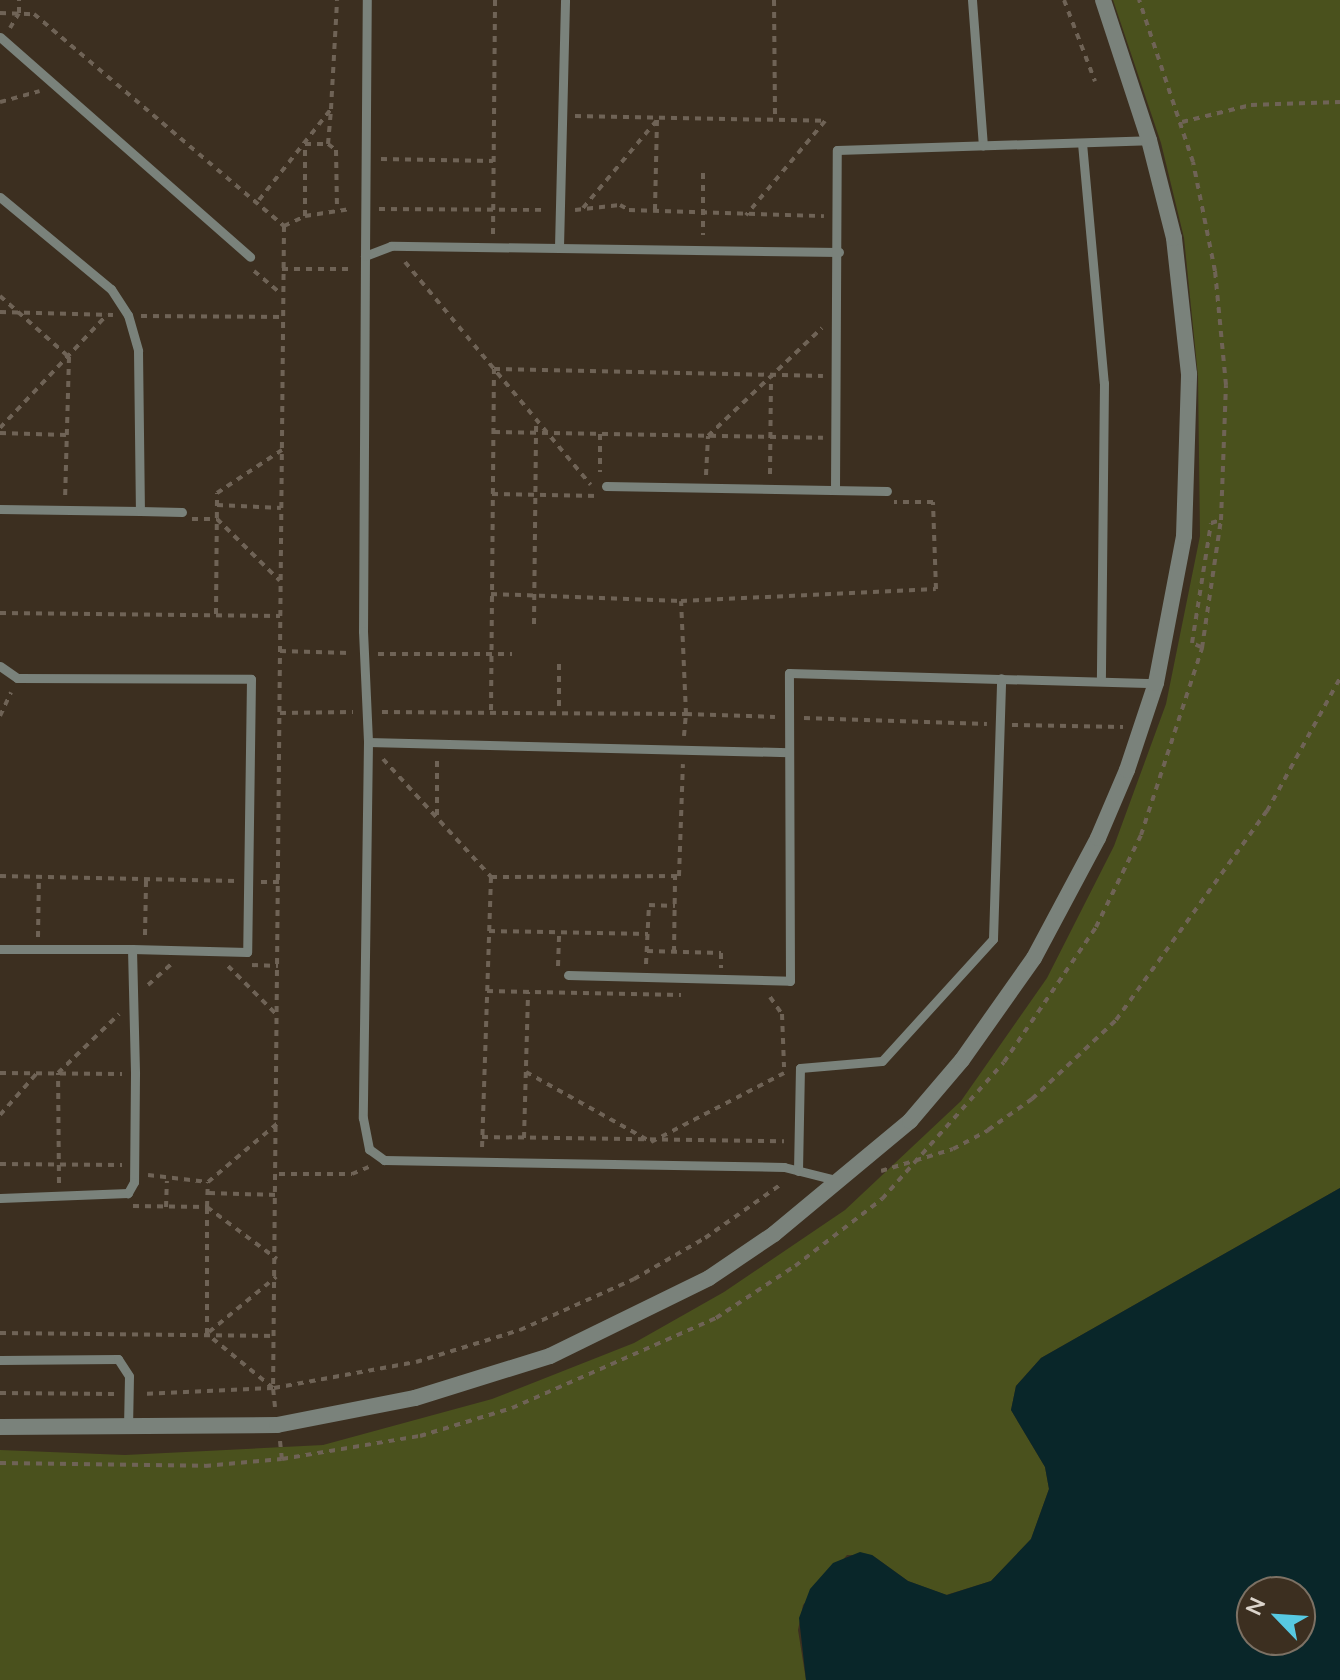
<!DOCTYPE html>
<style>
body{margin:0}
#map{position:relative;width:1340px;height:1680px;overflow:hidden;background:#3c2f20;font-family:"Nunito Sans",sans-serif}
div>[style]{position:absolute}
.green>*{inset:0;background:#4a511d}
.water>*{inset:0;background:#092629}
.path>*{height:4px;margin-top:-2px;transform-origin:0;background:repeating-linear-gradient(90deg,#6f6356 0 6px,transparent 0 12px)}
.lane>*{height:9px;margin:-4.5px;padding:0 4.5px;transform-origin:4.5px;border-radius:4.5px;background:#7a827b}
.street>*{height:16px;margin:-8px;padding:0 8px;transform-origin:8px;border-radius:8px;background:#7a827b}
span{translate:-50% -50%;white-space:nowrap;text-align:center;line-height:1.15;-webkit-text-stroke:6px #3c2f20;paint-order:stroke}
.north{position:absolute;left:1236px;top:1576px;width:80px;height:80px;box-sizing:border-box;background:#3c2f20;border:2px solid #7c7164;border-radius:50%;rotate:295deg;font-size:22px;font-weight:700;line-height:32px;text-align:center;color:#dcd4cb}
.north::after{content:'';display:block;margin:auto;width:28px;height:36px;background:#57c9e2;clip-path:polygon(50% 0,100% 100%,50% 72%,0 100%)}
</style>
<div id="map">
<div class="green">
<i style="clip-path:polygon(1113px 0,1340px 0,1340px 1188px,1041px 1358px,1016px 1386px,1011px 1410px,1045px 1467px,1049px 1489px,1031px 1539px,991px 1581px,946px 1595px,908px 1581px,872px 1555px,847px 1555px,803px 1605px,798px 1630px,806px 1680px,0 1680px,0 1450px,125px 1455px,323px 1445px,492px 1399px,634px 1343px,724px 1292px,845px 1210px,961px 1101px,1047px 978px,1114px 846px,1166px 704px,1200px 536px,1198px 376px,1184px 238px,1161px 143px)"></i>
</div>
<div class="water">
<i style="clip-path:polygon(evenodd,1340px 1188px,1340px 1680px,806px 1680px,799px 1618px,810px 1589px,833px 1563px,860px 1552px,872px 1555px,908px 1581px,947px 1595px,991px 1581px,1031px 1539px,1049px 1489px,1045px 1467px,1011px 1410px,1016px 1386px,1041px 1358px,1340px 1188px,1252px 1592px,1300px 1592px,1300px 1640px,1252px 1640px,1252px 1592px)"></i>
</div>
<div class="path">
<i style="left:774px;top:0;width:120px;rotate:89.5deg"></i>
<i style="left:1064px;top:0;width:87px;rotate:69.1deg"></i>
<i style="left:0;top:13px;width:34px;rotate:2deg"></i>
<i style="left:34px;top:14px;width:328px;rotate:40.3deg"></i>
<i style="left:284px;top:226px;width:1162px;rotate:90.54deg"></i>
<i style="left:273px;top:1388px;width:131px;rotate:177.4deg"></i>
<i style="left:10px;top:28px;width:17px;rotate:-59deg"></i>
<i style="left:19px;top:13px;width:13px;rotate:-90deg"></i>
<i style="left:0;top:102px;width:41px;rotate:-15.4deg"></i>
<i style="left:575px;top:116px;width:250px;rotate:1.1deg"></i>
<i style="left:825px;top:121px;width:123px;rotate:130deg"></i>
<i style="left:1182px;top:122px;width:71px;rotate:-13.8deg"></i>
<i style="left:1251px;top:105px;width:89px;rotate:-1.9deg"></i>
<i style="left:328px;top:144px;width:33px;rotate:-85deg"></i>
<i style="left:381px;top:159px;width:112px;rotate:1deg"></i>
<i style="left:703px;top:173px;width:62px;rotate:90deg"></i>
<i style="left:259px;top:200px;width:116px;rotate:-51.6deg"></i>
<i style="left:331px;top:109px;width:109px;rotate:-86.8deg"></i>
<i style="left:583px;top:208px;width:115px;rotate:-49.9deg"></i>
<i style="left:657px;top:120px;width:91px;rotate:91.3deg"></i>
<i style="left:379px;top:209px;width:167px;rotate:0.3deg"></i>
<i style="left:575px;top:210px;width:45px;rotate:-6.3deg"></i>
<i style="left:620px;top:205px;width:10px;rotate:29deg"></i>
<i style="left:629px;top:210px;width:195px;rotate:1.8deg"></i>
<i style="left:305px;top:216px;width:72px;rotate:-90deg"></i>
<i style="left:305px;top:144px;width:23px"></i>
<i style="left:328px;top:144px;width:10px;rotate:37deg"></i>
<i style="left:336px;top:150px;width:59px;rotate:89deg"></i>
<i style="left:284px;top:226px;width:23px;rotate:-25deg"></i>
<i style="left:305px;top:216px;width:46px;rotate:-8.8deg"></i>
<i style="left:493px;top:234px;width:234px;rotate:-89.5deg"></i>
<i style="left:405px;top:262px;width:290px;rotate:50.2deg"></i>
<i style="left:282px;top:269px;width:70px"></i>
<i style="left:254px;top:271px;width:35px;rotate:40deg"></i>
<i style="left:0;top:296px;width:92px;rotate:41.5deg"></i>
<i style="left:69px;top:357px;width:141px;rotate:91.6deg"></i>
<i style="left:0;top:312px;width:113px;rotate:1.5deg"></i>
<i style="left:141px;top:316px;width:142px;rotate:0.4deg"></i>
<i style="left:0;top:428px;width:156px;rotate:-46.6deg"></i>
<i style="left:494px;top:432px;width:329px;rotate:1deg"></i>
<i style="left:0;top:433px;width:66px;rotate:1.7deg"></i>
<i style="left:600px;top:434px;width:38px;rotate:90deg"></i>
<i style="left:770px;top:474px;width:98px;rotate:-89.4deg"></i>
<i style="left:706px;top:475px;width:39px;rotate:-87deg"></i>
<i style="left:708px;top:436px;width:157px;rotate:-43.5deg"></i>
<i style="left:492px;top:494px;width:106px;rotate:1.1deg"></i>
<i style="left:217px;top:505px;width:64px;rotate:2.7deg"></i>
<i style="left:192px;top:519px;width:25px"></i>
<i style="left:217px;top:519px;width:88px;rotate:44.5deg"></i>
<i style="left:491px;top:594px;width:190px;rotate:2.1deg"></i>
<i style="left:681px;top:601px;width:255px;rotate:-2.7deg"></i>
<i style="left:936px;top:589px;width:87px;rotate:-92deg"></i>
<i style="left:933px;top:502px;width:39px;rotate:180deg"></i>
<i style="left:0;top:613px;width:280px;rotate:0.6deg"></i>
<i style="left:216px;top:614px;width:121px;rotate:-89.5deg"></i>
<i style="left:217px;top:493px;width:78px;rotate:-33.5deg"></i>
<i style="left:534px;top:624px;width:203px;rotate:-89.4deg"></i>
<i style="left:1201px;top:647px;width:10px;rotate:-156deg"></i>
<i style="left:1192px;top:643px;width:121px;rotate:-81deg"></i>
<i style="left:1211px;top:523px;width:10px;rotate:-17deg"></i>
<i style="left:280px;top:651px;width:69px;rotate:1.7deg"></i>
<i style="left:378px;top:654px;width:134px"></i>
<i style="left:559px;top:664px;width:48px;rotate:90deg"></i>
<i style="left:491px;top:710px;width:341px;rotate:-89.5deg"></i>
<i style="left:494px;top:369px;width:329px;rotate:1.2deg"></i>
<i style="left:382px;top:712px;width:304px;rotate:0.4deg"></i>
<i style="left:686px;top:714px;width:113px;rotate:-92.5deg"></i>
<i style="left:280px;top:713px;width:73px;rotate:-0.8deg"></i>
<i style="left:0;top:716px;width:26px;rotate:-65deg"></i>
<i style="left:804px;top:718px;width:183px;rotate:1.9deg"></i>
<i style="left:1012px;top:725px;width:111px;rotate:1deg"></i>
<i style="left:684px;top:736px;width:22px;rotate:-85deg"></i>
<i style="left:686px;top:714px;width:89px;rotate:1.9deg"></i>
<i style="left:383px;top:759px;width:160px;rotate:47.5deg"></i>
<i style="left:491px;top:877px;width:271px;rotate:91.9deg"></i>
<i style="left:437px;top:815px;width:58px;rotate:-90deg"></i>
<i style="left:0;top:876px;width:236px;rotate:1.2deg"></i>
<i style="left:491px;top:877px;width:188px;rotate:-0.3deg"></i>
<i style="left:679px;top:876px;width:112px;rotate:-88deg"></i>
<i style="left:261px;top:882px;width:18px"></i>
<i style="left:489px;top:931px;width:159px;rotate:1.1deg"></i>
<i style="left:145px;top:935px;width:54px;rotate:-88.9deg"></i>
<i style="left:38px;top:937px;width:61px;rotate:-89.1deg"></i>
<i style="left:647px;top:951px;width:74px;rotate:1.5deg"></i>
<i style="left:721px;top:953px;width:15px;rotate:90deg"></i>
<i style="left:674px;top:952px;width:74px;rotate:-89.2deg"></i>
<i style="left:646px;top:964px;width:59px;rotate:-87.1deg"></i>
<i style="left:649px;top:905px;width:26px;rotate:2deg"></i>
<i style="left:252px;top:965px;width:26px;rotate:2deg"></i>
<i style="left:228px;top:966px;width:71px;rotate:45deg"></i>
<i style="left:558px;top:966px;width:34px;rotate:-88deg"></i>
<i style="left:148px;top:985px;width:31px;rotate:-42deg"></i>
<i style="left:487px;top:991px;width:194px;rotate:1.2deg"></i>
<i style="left:770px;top:997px;width:21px;rotate:55deg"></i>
<i style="left:782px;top:1014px;width:53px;rotate:87.8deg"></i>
<i style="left:526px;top:1072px;width:143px;rotate:29.2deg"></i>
<i style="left:651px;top:1142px;width:150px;rotate:-27.4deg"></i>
<i style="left:0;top:1073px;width:122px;rotate:0.5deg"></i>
<i style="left:0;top:1115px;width:56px;rotate:-48.6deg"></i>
<i style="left:482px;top:1137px;width:302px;rotate:0.8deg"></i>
<i style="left:524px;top:1138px;width:146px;rotate:-88.4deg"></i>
<i style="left:0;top:1164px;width:122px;rotate:0.5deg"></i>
<i style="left:881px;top:1171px;width:75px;rotate:-17deg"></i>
<i style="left:953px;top:1149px;width:40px;rotate:-28deg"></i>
<i style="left:988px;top:1130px;width:54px;rotate:-35.2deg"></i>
<i style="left:1032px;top:1099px;width:115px;rotate:-43.2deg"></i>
<i style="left:1116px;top:1020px;width:258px;rotate:-54.2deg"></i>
<i style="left:1267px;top:811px;width:152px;rotate:-61.2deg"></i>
<i style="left:279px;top:1174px;width:73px"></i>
<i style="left:352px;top:1174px;width:21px;rotate:-23deg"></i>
<i style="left:148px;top:1175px;width:60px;rotate:6.7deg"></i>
<i style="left:59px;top:1183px;width:110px;rotate:-90.5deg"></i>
<i style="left:58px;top:1073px;width:85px;rotate:-44deg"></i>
<i style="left:209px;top:1193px;width:69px;rotate:1.7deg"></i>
<i style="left:133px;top:1206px;width:74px;rotate:0.8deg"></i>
<i style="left:207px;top:1207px;width:87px;rotate:36.6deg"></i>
<i style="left:166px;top:1207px;width:26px;rotate:-88deg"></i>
<i style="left:209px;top:1332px;width:87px;rotate:-39.4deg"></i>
<i style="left:0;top:1333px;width:276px;rotate:0.6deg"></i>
<i style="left:274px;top:1388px;width:144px;rotate:-10.4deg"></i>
<i style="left:416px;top:1362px;width:109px;rotate:-17.1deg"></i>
<i style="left:520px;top:1330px;width:125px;rotate:-24.1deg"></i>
<i style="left:634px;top:1279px;width:82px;rotate:-30deg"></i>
<i style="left:705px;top:1238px;width:95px;rotate:-35.2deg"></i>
<i style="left:0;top:1393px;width:114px;rotate:0.5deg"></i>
<i style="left:275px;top:1407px;width:19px;rotate:-96deg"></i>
<i style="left:273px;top:1388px;width:85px;rotate:-140.7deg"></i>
<i style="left:207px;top:1334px;width:127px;rotate:-90deg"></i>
<i style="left:207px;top:1207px;width:25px;rotate:-88deg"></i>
<i style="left:208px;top:1182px;width:93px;rotate:-40.2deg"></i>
<i style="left:280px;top:1441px;width:18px;rotate:84deg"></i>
<i style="left:0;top:1463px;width:205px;rotate:0.8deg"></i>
<i style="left:205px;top:1466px;width:77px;rotate:-5.2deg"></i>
<i style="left:282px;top:1459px;width:140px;rotate:-9.5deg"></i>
<i style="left:420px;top:1436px;width:96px;rotate:-16.9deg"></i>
<i style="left:512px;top:1408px;width:223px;rotate:-23.8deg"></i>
<i style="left:716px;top:1318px;width:95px;rotate:-33.4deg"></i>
<i style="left:795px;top:1266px;width:110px;rotate:-37.6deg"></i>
<i style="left:882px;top:1199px;width:183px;rotate:-48.3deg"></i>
<i style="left:1004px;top:1062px;width:163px;rotate:-55.7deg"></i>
<i style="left:1096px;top:927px;width:102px;rotate:-63.9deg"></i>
<i style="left:1141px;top:835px;width:197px;rotate:-71.9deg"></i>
<i style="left:1202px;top:648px;width:129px;rotate:-81.6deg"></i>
<i style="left:1221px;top:520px;width:135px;rotate:-87.9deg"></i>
<i style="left:1226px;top:385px;width:115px;rotate:-95.5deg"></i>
<i style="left:1215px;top:271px;width:111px;rotate:-101.4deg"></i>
<i style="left:1193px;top:162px;width:171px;rotate:-108.4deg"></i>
</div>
<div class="lane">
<i style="left:972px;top:0;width:146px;rotate:85.7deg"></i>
<i style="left:0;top:37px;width:333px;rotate:41.3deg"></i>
<i style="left:1082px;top:143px;width:241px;rotate:84.8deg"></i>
<i style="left:1104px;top:383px;width:298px;rotate:90.6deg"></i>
<i style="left:0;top:197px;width:144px;rotate:39.7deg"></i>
<i style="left:111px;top:289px;width:31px;rotate:57deg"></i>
<i style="left:128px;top:315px;width:37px;rotate:74deg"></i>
<i style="left:138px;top:351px;width:160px;rotate:89.3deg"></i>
<i style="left:140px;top:511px;width:140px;rotate:-179.2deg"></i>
<i style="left:559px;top:247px;width:247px;rotate:-88.6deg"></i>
<i style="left:839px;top:252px;width:448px;rotate:-179.2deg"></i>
<i style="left:391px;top:246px;width:28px;rotate:159deg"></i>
<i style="left:365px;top:256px;width:375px;rotate:90.3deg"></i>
<i style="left:363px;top:631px;width:111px;rotate:87.4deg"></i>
<i style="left:368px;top:742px;width:376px;rotate:90.8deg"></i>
<i style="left:363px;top:1118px;width:32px;rotate:79deg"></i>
<i style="left:369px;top:1149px;width:19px;rotate:36deg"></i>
<i style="left:384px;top:1160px;width:400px;rotate:1deg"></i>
<i style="left:784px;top:1167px;width:58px;rotate:14deg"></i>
<i style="left:365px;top:256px;width:256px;rotate:-89.6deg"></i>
<i style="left:606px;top:486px;width:281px;rotate:1deg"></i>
<i style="left:835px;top:490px;width:340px;rotate:-89.7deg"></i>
<i style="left:837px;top:150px;width:312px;rotate:-1.8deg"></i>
<i style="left:140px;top:511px;width:42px;rotate:1.4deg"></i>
<i style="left:0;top:666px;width:21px;rotate:35deg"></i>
<i style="left:17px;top:678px;width:234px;rotate:0.2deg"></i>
<i style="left:251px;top:679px;width:273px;rotate:90.8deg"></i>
<i style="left:247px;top:952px;width:115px;rotate:-178.5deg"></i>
<i style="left:368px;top:742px;width:421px;rotate:1.4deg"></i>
<i style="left:0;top:949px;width:132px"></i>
<i style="left:132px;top:949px;width:125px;rotate:88.6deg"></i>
<i style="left:135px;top:1074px;width:108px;rotate:90.5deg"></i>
<i style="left:134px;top:1182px;width:13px;rotate:119deg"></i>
<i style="left:128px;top:1193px;width:128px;rotate:177.8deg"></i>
<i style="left:568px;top:975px;width:222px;rotate:1.5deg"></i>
<i style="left:790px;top:981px;width:308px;rotate:-90.2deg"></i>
<i style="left:789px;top:673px;width:367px;rotate:1.6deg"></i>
<i style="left:798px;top:1171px;width:103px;rotate:-88.9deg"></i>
<i style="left:800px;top:1068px;width:82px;rotate:-4.9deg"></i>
<i style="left:882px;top:1061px;width:165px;rotate:-47.7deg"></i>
<i style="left:993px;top:939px;width:261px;rotate:-88.2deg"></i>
<i style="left:0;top:1360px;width:118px;rotate:-0.5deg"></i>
<i style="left:118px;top:1359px;width:20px;rotate:57deg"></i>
<i style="left:129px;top:1376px;width:53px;rotate:91.1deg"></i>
</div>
<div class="street">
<i style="left:0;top:1427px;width:277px;rotate:-0.4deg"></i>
<i style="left:277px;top:1425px;width:141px;rotate:-11.1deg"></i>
<i style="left:415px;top:1398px;width:141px;rotate:-17.3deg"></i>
<i style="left:550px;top:1356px;width:177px;rotate:-26.1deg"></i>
<i style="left:709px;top:1278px;width:78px;rotate:-34.1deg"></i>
<i style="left:774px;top:1234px;width:177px;rotate:-39.7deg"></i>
<i style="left:910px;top:1121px;width:80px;rotate:-49.6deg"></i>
<i style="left:962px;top:1060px;width:125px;rotate:-54.8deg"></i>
<i style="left:1034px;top:958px;width:136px;rotate:-61.9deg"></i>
<i style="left:1098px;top:838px;width:74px;rotate:-66.9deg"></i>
<i style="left:1127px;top:770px;width:92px;rotate:-71.6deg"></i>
<i style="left:1156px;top:683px;width:150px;rotate:-79.2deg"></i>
<i style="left:1184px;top:536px;width:162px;rotate:-88.2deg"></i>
<i style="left:1189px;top:374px;width:137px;rotate:-96.3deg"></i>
<i style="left:1174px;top:238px;width:101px;rotate:-104.3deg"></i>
<i style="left:1149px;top:140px;width:147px;rotate:-108.2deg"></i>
</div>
<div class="north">N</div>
</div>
